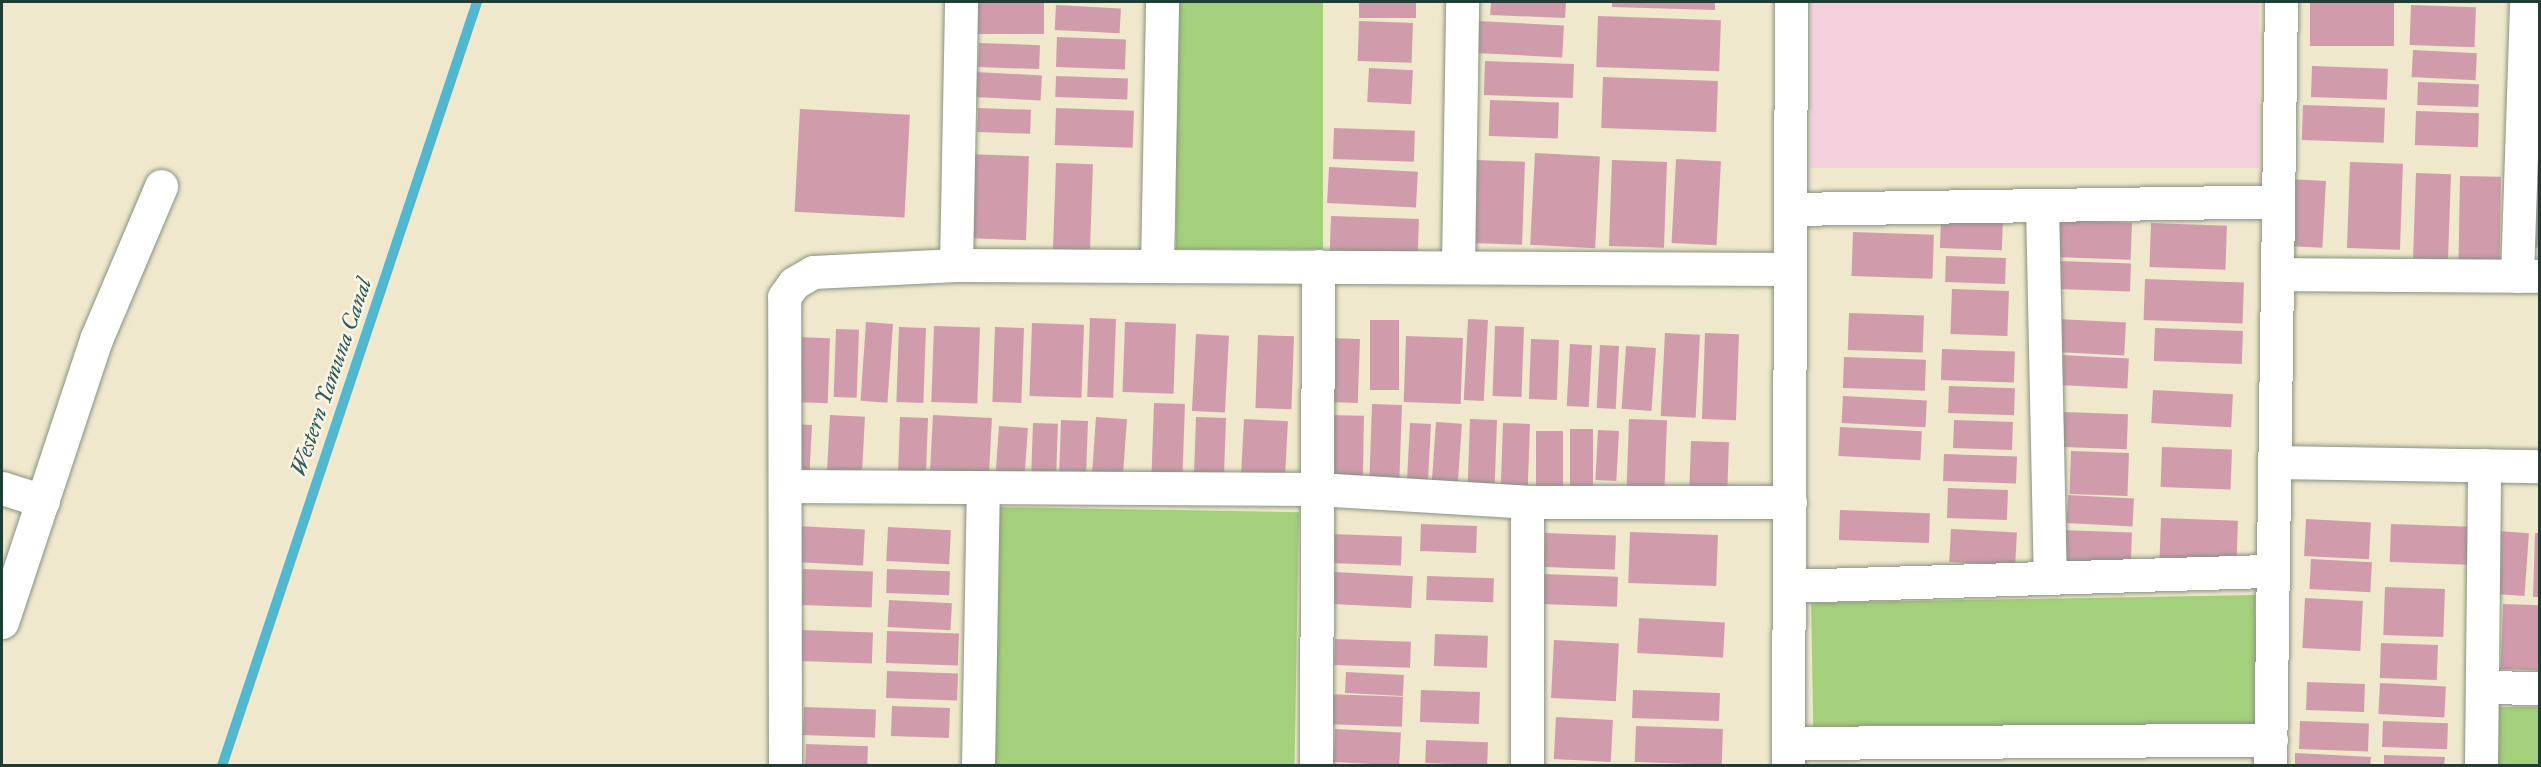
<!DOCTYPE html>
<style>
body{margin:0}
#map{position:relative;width:2541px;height:767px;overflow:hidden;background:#efe8cc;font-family:"IM FELL Great Primer",serif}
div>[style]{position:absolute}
.built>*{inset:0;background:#f4cfdc;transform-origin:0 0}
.green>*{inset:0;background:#a4cf7b;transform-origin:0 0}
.stream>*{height:10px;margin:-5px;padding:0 5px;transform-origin:5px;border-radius:5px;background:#52b8d0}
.building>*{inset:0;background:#d09cac;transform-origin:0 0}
.roads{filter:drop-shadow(0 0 2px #879280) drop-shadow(0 0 2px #879280)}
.minor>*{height:33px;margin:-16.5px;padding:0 16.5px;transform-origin:16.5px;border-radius:16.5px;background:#fff}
span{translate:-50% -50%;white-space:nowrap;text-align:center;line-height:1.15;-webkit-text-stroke:5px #fcf5e5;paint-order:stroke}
.water-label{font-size:22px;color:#2c5c5b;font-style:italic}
.frame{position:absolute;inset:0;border:3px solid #1f3d34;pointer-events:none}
</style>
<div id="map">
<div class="built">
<i style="left:1810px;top:2px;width:449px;height:166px"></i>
</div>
<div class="green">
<i style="left:1176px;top:2px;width:147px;height:247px"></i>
<i style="left:995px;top:507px;width:304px;height:259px;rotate:1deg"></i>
<i style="left:2255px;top:595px;width:131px;height:444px;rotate:89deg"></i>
<i style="left:2495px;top:707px;width:44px;height:58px"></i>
</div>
<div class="stream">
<i style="left:222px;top:766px;width:805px;rotate:-71.54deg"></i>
</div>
<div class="building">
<i style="left:976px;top:2px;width:68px;height:32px"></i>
<i style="left:1359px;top:2px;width:57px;height:16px"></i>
<i style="clip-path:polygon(1491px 2px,1566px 2px,1565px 18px,1490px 15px)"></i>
<i style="clip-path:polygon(1612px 2px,1715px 2px,1715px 10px,1612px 7px)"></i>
<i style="left:2310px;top:2px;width:84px;height:44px"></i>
<i style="left:1056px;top:5px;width:65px;height:25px;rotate:3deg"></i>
<i style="left:2411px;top:5px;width:65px;height:40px;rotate:2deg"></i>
<i style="left:1598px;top:16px;width:123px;height:51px;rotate:2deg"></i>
<i style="left:1359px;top:21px;width:54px;height:40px;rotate:2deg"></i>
<i style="left:1478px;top:21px;width:86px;height:32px;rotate:3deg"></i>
<i style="left:1057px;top:37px;width:69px;height:30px;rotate:2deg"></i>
<i style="left:979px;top:43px;width:61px;height:24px;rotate:2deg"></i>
<i style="left:2413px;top:50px;width:64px;height:27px;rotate:3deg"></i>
<i style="left:1485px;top:61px;width:89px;height:34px;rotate:2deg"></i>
<i style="left:2312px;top:66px;width:76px;height:31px;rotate:2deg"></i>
<i style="left:1369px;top:68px;width:44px;height:34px;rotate:3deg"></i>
<i style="left:976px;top:72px;width:66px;height:25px;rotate:3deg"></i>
<i style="left:1056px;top:76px;width:72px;height:21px;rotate:2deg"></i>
<i style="left:1603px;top:77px;width:115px;height:51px;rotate:2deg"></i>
<i style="left:2418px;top:82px;width:61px;height:23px;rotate:2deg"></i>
<i style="left:1490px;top:100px;width:69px;height:36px;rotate:2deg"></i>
<i style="left:2303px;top:105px;width:82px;height:35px;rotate:2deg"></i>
<i style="left:978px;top:108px;width:53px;height:24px;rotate:2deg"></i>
<i style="left:1056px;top:108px;width:78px;height:37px;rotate:2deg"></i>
<i style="left:800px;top:109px;width:110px;height:103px;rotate:3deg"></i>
<i style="left:2416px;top:111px;width:63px;height:34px;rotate:2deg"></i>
<i style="left:1334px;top:128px;width:81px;height:31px;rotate:2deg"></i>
<i style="left:1535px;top:153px;width:65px;height:92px;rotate:3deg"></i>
<i style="left:965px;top:154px;width:64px;height:84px;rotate:2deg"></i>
<i style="left:1676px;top:159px;width:45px;height:84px;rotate:3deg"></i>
<i style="left:1475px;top:160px;width:50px;height:83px;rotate:2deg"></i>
<i style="left:1612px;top:160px;width:55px;height:86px;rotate:2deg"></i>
<i style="clip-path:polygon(2531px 161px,2540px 161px,2540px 248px,2529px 247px)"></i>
<i style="left:2350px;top:162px;width:53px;height:86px;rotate:2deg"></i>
<i style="left:1056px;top:163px;width:37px;height:86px;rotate:2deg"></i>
<i style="left:1329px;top:167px;width:89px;height:36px;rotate:3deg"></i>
<i style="left:2416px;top:173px;width:35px;height:85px;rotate:2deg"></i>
<i style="left:2460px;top:176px;width:41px;height:87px;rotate:1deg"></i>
<i style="left:2289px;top:179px;width:37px;height:67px;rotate:3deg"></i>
<i style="left:1331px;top:216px;width:88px;height:37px;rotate:2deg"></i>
<i style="left:1941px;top:217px;width:62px;height:31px;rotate:2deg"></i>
<i style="left:2056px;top:220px;width:76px;height:37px;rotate:2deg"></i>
<i style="left:2151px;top:223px;width:76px;height:44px;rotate:2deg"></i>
<i style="left:1853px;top:232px;width:81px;height:44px;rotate:2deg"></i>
<i style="left:1946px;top:256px;width:60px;height:26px;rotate:2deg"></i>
<i style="left:2058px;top:261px;width:73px;height:28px;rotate:2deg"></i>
<i style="left:2145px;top:279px;width:99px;height:41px;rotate:2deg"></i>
<i style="left:1952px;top:289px;width:57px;height:45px;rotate:2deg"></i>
<i style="left:1849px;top:313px;width:75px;height:37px;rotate:2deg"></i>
<i style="left:1090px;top:318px;width:26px;height:79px;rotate:2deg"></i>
<i style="left:1468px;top:319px;width:20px;height:81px;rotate:3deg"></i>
<i style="left:2058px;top:319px;width:68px;height:33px;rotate:3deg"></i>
<i style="left:1370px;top:320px;width:29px;height:70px"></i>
<i style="left:866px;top:322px;width:27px;height:79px;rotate:4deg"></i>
<i style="left:1125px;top:322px;width:51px;height:70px;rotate:2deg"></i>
<i style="left:1032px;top:323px;width:52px;height:73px;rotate:2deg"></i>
<i style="left:934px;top:326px;width:46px;height:76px;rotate:2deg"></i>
<i style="left:1495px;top:326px;width:29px;height:70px;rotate:2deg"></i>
<i style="left:899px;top:327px;width:27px;height:75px;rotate:2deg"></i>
<i style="left:995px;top:327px;width:29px;height:75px;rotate:2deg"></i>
<i style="left:2155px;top:328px;width:88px;height:33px;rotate:2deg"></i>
<i style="left:836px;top:329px;width:23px;height:68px;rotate:2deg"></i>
<i style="left:1665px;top:333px;width:35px;height:83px;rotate:3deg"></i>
<i style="left:1705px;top:333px;width:34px;height:86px;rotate:2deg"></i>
<i style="left:1196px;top:334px;width:33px;height:77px;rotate:3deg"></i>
<i style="left:1258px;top:335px;width:36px;height:73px;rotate:2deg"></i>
<i style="left:1406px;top:336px;width:57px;height:66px;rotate:2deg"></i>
<i style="left:796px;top:337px;width:34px;height:65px;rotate:2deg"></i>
<i style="left:1330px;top:338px;width:30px;height:64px;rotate:2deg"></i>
<i style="left:1531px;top:339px;width:28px;height:60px;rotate:2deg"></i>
<i style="left:1570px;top:344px;width:22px;height:62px;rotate:3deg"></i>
<i style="left:1600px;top:345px;width:19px;height:63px;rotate:3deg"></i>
<i style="left:1626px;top:346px;width:30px;height:63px;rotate:4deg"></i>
<i style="left:1942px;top:349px;width:73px;height:31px;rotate:2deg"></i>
<i style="left:2061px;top:355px;width:68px;height:30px;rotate:3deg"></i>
<i style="left:1844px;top:357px;width:82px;height:31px;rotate:2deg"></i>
<i style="left:1949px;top:386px;width:66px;height:27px;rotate:2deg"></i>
<i style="left:2153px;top:390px;width:80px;height:33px;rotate:3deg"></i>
<i style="left:1843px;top:396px;width:84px;height:27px;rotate:3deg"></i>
<i style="left:1154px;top:403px;width:31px;height:77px;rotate:2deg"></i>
<i style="left:1372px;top:404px;width:30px;height:84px;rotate:2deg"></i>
<i style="left:2063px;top:412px;width:65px;height:35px;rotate:2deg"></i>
<i style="left:830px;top:415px;width:35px;height:65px;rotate:3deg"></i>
<i style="left:933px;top:415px;width:59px;height:66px;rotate:3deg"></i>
<i style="left:1324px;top:415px;width:40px;height:63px;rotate:1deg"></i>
<i style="left:900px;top:417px;width:28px;height:62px;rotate:2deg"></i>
<i style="left:1096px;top:417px;width:31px;height:64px;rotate:4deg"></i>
<i style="left:1196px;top:417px;width:30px;height:66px;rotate:2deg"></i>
<i style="left:1244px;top:419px;width:44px;height:64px;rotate:3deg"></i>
<i style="left:1470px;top:419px;width:27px;height:65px;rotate:2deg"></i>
<i style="left:1629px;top:419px;width:38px;height:73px;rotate:2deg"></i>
<i style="left:1061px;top:420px;width:27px;height:64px;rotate:2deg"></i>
<i style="left:1954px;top:420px;width:59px;height:28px;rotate:2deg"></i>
<i style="left:1436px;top:422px;width:26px;height:64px;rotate:4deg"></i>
<i style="left:1033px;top:423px;width:25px;height:61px;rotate:2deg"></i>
<i style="left:1410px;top:423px;width:21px;height:62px;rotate:3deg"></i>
<i style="left:1503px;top:423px;width:27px;height:70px;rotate:2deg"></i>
<i style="left:791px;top:424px;width:21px;height:55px;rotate:3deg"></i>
<i style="left:999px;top:426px;width:29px;height:58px;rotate:4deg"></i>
<i style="left:1840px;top:427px;width:82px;height:29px;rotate:3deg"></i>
<i style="left:1570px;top:429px;width:23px;height:68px"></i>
<i style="left:1598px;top:430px;width:21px;height:50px;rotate:3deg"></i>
<i style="left:1536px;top:431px;width:27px;height:66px"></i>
<i style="left:1691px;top:441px;width:38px;height:55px;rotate:2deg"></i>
<i style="left:2162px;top:447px;width:70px;height:40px;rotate:2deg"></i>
<i style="left:2071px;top:451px;width:58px;height:43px;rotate:2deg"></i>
<i style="left:1944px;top:454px;width:73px;height:27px;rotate:2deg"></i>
<i style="left:1948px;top:488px;width:60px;height:30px;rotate:2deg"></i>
<i style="left:2068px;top:495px;width:66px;height:28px;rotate:3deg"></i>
<i style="left:1840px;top:510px;width:90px;height:30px;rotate:2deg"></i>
<i style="left:2161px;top:518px;width:77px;height:44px;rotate:2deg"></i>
<i style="left:2306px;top:519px;width:65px;height:37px;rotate:3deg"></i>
<i style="left:1421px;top:524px;width:56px;height:27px;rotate:2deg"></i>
<i style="left:2391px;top:524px;width:79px;height:38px;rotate:2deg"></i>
<i style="left:797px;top:526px;width:68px;height:36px;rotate:3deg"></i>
<i style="left:888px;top:527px;width:63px;height:34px;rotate:3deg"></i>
<i style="left:1951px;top:529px;width:66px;height:33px;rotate:3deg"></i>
<i style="left:2061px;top:530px;width:71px;height:38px;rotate:2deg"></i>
<i style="left:2498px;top:531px;width:31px;height:63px;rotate:4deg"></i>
<i style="left:1630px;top:532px;width:88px;height:51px;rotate:2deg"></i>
<i style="left:1545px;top:533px;width:71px;height:34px;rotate:2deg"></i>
<i style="clip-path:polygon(2535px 533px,2540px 533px,2540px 597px,2533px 597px)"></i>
<i style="left:1330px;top:534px;width:72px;height:29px;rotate:2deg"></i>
<i style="left:2311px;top:559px;width:61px;height:30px;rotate:3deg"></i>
<i style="left:803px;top:569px;width:70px;height:36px;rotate:2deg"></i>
<i style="left:887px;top:569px;width:63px;height:24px;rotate:2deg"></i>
<i style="left:1334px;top:572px;width:79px;height:32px;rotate:3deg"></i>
<i style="left:1542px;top:574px;width:76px;height:30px;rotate:2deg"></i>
<i style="left:1427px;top:576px;width:67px;height:24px;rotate:2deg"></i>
<i style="left:2385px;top:587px;width:60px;height:48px;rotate:2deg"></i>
<i style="left:2305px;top:598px;width:58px;height:50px;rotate:3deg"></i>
<i style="left:889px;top:600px;width:63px;height:27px;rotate:3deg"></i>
<i style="left:2503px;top:604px;width:37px;height:65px;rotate:2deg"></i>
<i style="left:1639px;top:618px;width:86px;height:35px;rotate:3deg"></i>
<i style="left:801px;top:630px;width:72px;height:31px;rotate:2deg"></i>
<i style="left:887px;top:631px;width:72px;height:32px;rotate:2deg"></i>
<i style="left:1435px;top:634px;width:53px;height:32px;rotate:2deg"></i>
<i style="left:1335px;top:639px;width:76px;height:26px;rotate:2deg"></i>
<i style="left:1554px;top:640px;width:65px;height:58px;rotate:3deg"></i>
<i style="left:2381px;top:643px;width:57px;height:35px;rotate:2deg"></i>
<i style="left:887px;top:671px;width:71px;height:27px;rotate:2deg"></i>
<i style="left:1346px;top:672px;width:58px;height:21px;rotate:3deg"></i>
<i style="left:2307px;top:682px;width:58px;height:28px;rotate:2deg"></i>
<i style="left:2380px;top:683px;width:66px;height:31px;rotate:3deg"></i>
<i style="left:1421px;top:690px;width:59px;height:32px;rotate:2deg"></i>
<i style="left:1633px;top:690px;width:87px;height:28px;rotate:2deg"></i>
<i style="left:1326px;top:694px;width:77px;height:30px;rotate:2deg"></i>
<i style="left:892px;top:706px;width:58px;height:30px;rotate:2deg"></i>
<i style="left:804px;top:707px;width:72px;height:28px;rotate:2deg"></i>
<i style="left:1556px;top:717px;width:57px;height:42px;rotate:3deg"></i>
<i style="left:2300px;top:721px;width:69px;height:28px;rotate:2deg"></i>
<i style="left:2383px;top:721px;width:65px;height:26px;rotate:2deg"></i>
<i style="left:1636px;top:726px;width:87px;height:36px;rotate:2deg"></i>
<i style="left:1335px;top:729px;width:66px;height:33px;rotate:3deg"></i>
<i style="left:1426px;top:740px;width:62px;height:23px;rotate:2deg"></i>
<i style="left:806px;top:744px;width:62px;height:22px;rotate:2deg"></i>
<i style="clip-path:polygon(2295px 753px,2371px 757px,2370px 766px,2295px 766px)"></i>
<i style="clip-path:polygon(2384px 755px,2445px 757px,2444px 766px,2384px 766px)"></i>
</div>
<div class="roads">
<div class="minor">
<i style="left:2042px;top:205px;width:373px;rotate:88.8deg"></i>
<i style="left:1790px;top:209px;width:488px;rotate:-0.9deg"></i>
<i style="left:956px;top:265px;width:263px;rotate:-88.9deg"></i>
<i style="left:1157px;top:266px;width:264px;rotate:-88.9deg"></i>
<i style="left:1458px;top:267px;width:265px;rotate:-89.1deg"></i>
<i style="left:2277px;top:274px;width:262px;rotate:0.4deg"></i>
<i style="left:2517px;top:276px;width:274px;rotate:-88.1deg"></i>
<i style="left:2275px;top:462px;width:265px;rotate:0.9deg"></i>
<i style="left:785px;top:486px;width:532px;rotate:0.32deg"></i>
<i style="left:1317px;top:489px;width:210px;rotate:3.5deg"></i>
<i style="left:1527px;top:502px;width:263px"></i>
<i style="left:2px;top:488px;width:43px;rotate:17.6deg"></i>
<i style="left:1527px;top:502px;width:264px;rotate:90deg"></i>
<i style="left:1789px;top:586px;width:484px;rotate:-1.8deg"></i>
<i style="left:2px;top:622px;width:300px;rotate:-71.6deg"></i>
<i style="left:97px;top:337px;width:164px;rotate:-67deg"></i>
<i style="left:2482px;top:687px;width:58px;rotate:1deg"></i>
<i style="left:1788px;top:743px;width:483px;rotate:-0.4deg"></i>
<i style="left:785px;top:766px;width:469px;rotate:-90.1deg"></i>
<i style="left:784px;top:297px;width:17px;rotate:-54deg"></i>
<i style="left:794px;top:283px;width:22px;rotate:-30deg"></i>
<i style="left:813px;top:272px;width:143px;rotate:-2.8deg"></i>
<i style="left:956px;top:265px;width:834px;rotate:0.27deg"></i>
<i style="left:978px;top:766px;width:278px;rotate:-89deg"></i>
<i style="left:1316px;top:766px;width:500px;rotate:-89.77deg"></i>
<i style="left:1788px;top:766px;width:764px;rotate:-89.78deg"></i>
<i style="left:2270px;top:766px;width:764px;rotate:-89.18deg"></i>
<i style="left:2481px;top:766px;width:301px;rotate:-89.4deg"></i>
</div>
</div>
<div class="water-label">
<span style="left:331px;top:377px;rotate:-71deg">Western Yamuna Canal</span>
</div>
<div class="frame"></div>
</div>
